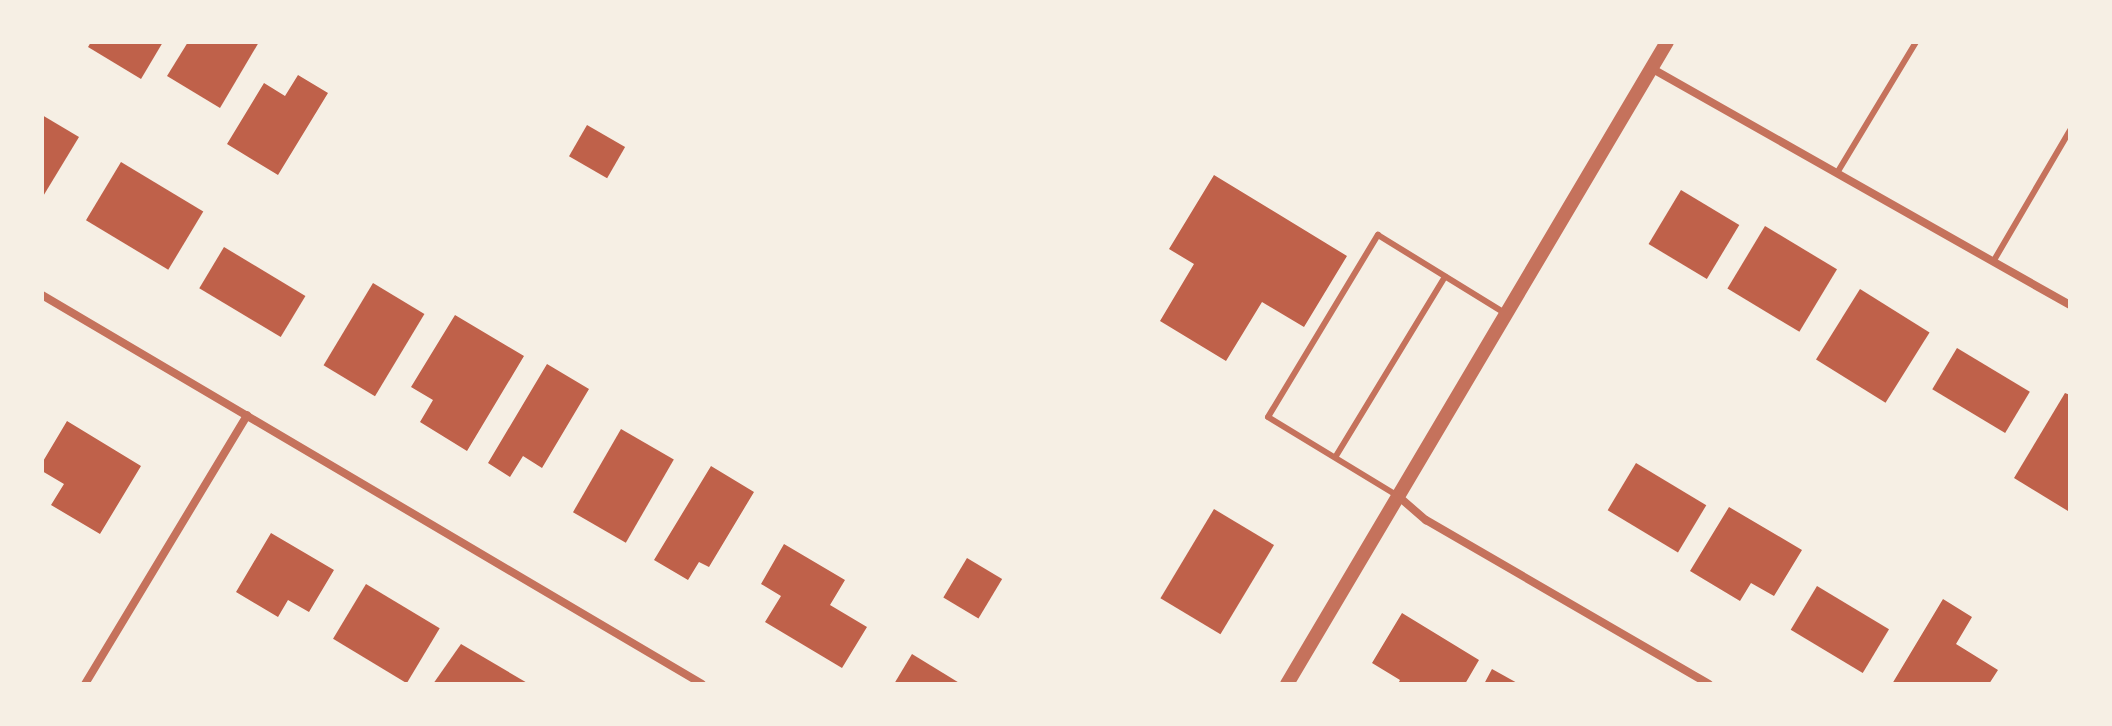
<!DOCTYPE html>
<style>
body{margin:0}
#map{position:relative;width:2112px;height:726px;overflow:hidden;background:#f6efe4;font-family:"Sofia Sans Condensed",sans-serif}
div>[style]{position:absolute}
.building>*{inset:0;background:#bf614a;transform-origin:0 0}
.service>*{height:6px;margin:-3px;padding:0 3px;transform-origin:3px;border-radius:3px;background:#c5725c}
.minor>*{height:8px;margin:-4px;padding:0 4px;transform-origin:4px;border-radius:4px;background:#c5725c}
.tertiary>*{height:14px;margin:-7px;padding:0 7px;transform-origin:7px;border-radius:7px;background:#c5725c}
span{translate:-50% -50%;white-space:nowrap;text-align:center;line-height:1.15;-webkit-text-stroke:6px #f6efe4;paint-order:stroke}
.frame{position:absolute;inset:0;border:44px solid #f6efe4;pointer-events:none}
</style>
<div id="map">
<div class="building">
<i style="clip-path:polygon(91px 42px,163px 42px,141px 79px,88px 47px)"></i>
<i style="clip-path:polygon(188px 42px,259px 42px,220px 108px,167px 76px)"></i>
<i style="clip-path:polygon(298px 75px,328px 93px,278px 175px,227px 144px,264px 83px,285px 96px)"></i>
<i style="clip-path:polygon(42px 115px,79px 137px,42px 198px)"></i>
<i style="left:587px;top:125px;width:44px;height:36px;rotate:30deg"></i>
<i style="left:121px;top:162px;width:96px;height:68px;rotate:31deg"></i>
<i style="clip-path:polygon(1214px 175px,1347px 256px,1304px 327px,1262px 302px,1226px 361px,1160px 321px,1194px 264px,1169px 249px)"></i>
<i style="left:1681px;top:190px;width:68px;height:63px;rotate:31deg"></i>
<i style="left:1765px;top:226px;width:84px;height:73px;rotate:31deg"></i>
<i style="left:224px;top:247px;width:95px;height:48px;rotate:31deg"></i>
<i style="left:373px;top:283px;width:60px;height:96px;rotate:31deg"></i>
<i style="left:1860px;top:289px;width:82px;height:83px;rotate:32deg"></i>
<i style="clip-path:polygon(455px 315px,524px 356px,467px 451px,420px 422px,433px 400px,411px 387px)"></i>
<i style="left:1957px;top:348px;width:85px;height:48px;rotate:31deg"></i>
<i style="clip-path:polygon(547px 364px,589px 389px,542px 468px,523px 456px,510px 477px,488px 463px)"></i>
<i style="clip-path:polygon(2065px 393px,2070px 395px,2068px 511px,2014px 478px)"></i>
<i style="clip-path:polygon(67px 421px,141px 466px,100px 534px,51px 505px,64px 484px,42px 471px,42px 463px)"></i>
<i style="left:621px;top:429px;width:61px;height:96px;rotate:30deg"></i>
<i style="left:1636px;top:463px;width:82px;height:55px;rotate:31deg"></i>
<i style="clip-path:polygon(711px 466px,754px 492px,709px 567px,699px 562px,688px 580px,654px 560px)"></i>
<i style="clip-path:polygon(1729px 507px,1802px 550px,1774px 596px,1751px 583px,1740px 601px,1690px 571px)"></i>
<i style="left:1214px;top:509px;width:70px;height:104px;rotate:31deg"></i>
<i style="clip-path:polygon(271px 533px,334px 570px,309px 612px,288px 600px,278px 617px,236px 592px)"></i>
<i style="clip-path:polygon(784px 544px,845px 580px,830px 605px,867px 627px,842px 668px,765px 622px,781px 596px,761px 584px)"></i>
<i style="left:967px;top:558px;width:41px;height:46px;rotate:31deg"></i>
<i style="left:366px;top:584px;width:86px;height:64px;rotate:31deg"></i>
<i style="left:1817px;top:586px;width:84px;height:51px;rotate:31deg"></i>
<i style="clip-path:polygon(1943px 599px,1972px 617px,1956px 644px,1998px 670px,1989px 684px,1892px 684px)"></i>
<i style="clip-path:polygon(1402px 613px,1479px 660px,1465px 684px,1398px 684px,1400px 680px,1372px 663px)"></i>
<i style="clip-path:polygon(461px 644px,529px 684px,433px 684px)"></i>
<i style="clip-path:polygon(912px 654px,961px 684px,894px 684px)"></i>
<i style="clip-path:polygon(1492px 669px,1519px 684px,1484px 684px)"></i>
</div>
<div class="service">
<i style="left:1837px;top:173px;width:153px;rotate:-58.9deg"></i>
<i style="left:1993px;top:262px;width:153px;rotate:-59.7deg"></i>
<i style="left:1336px;top:456px;width:210px;rotate:-58.7deg"></i>
<i style="left:1398px;top:496px;width:152px;rotate:-148.7deg"></i>
<i style="left:1268px;top:417px;width:213px;rotate:-58.9deg"></i>
<i style="left:1378px;top:235px;width:149px;rotate:31.6deg"></i>
</div>
<div class="minor">
<i style="left:1651px;top:68px;width:481px;rotate:29.5deg"></i>
<i style="left:42px;top:295px;width:766px;rotate:30.51deg"></i>
<i style="left:1398px;top:496px;width:37px;rotate:41deg"></i>
<i style="left:1426px;top:520px;width:327px;rotate:30.1deg"></i>
<i style="left:85px;top:684px;width:314px;rotate:-58.9deg"></i>
</div>
<div class="tertiary">
<i style="left:1287px;top:684px;width:746px;rotate:-59.38deg"></i>
</div>
<div class="frame"></div>
</div>
